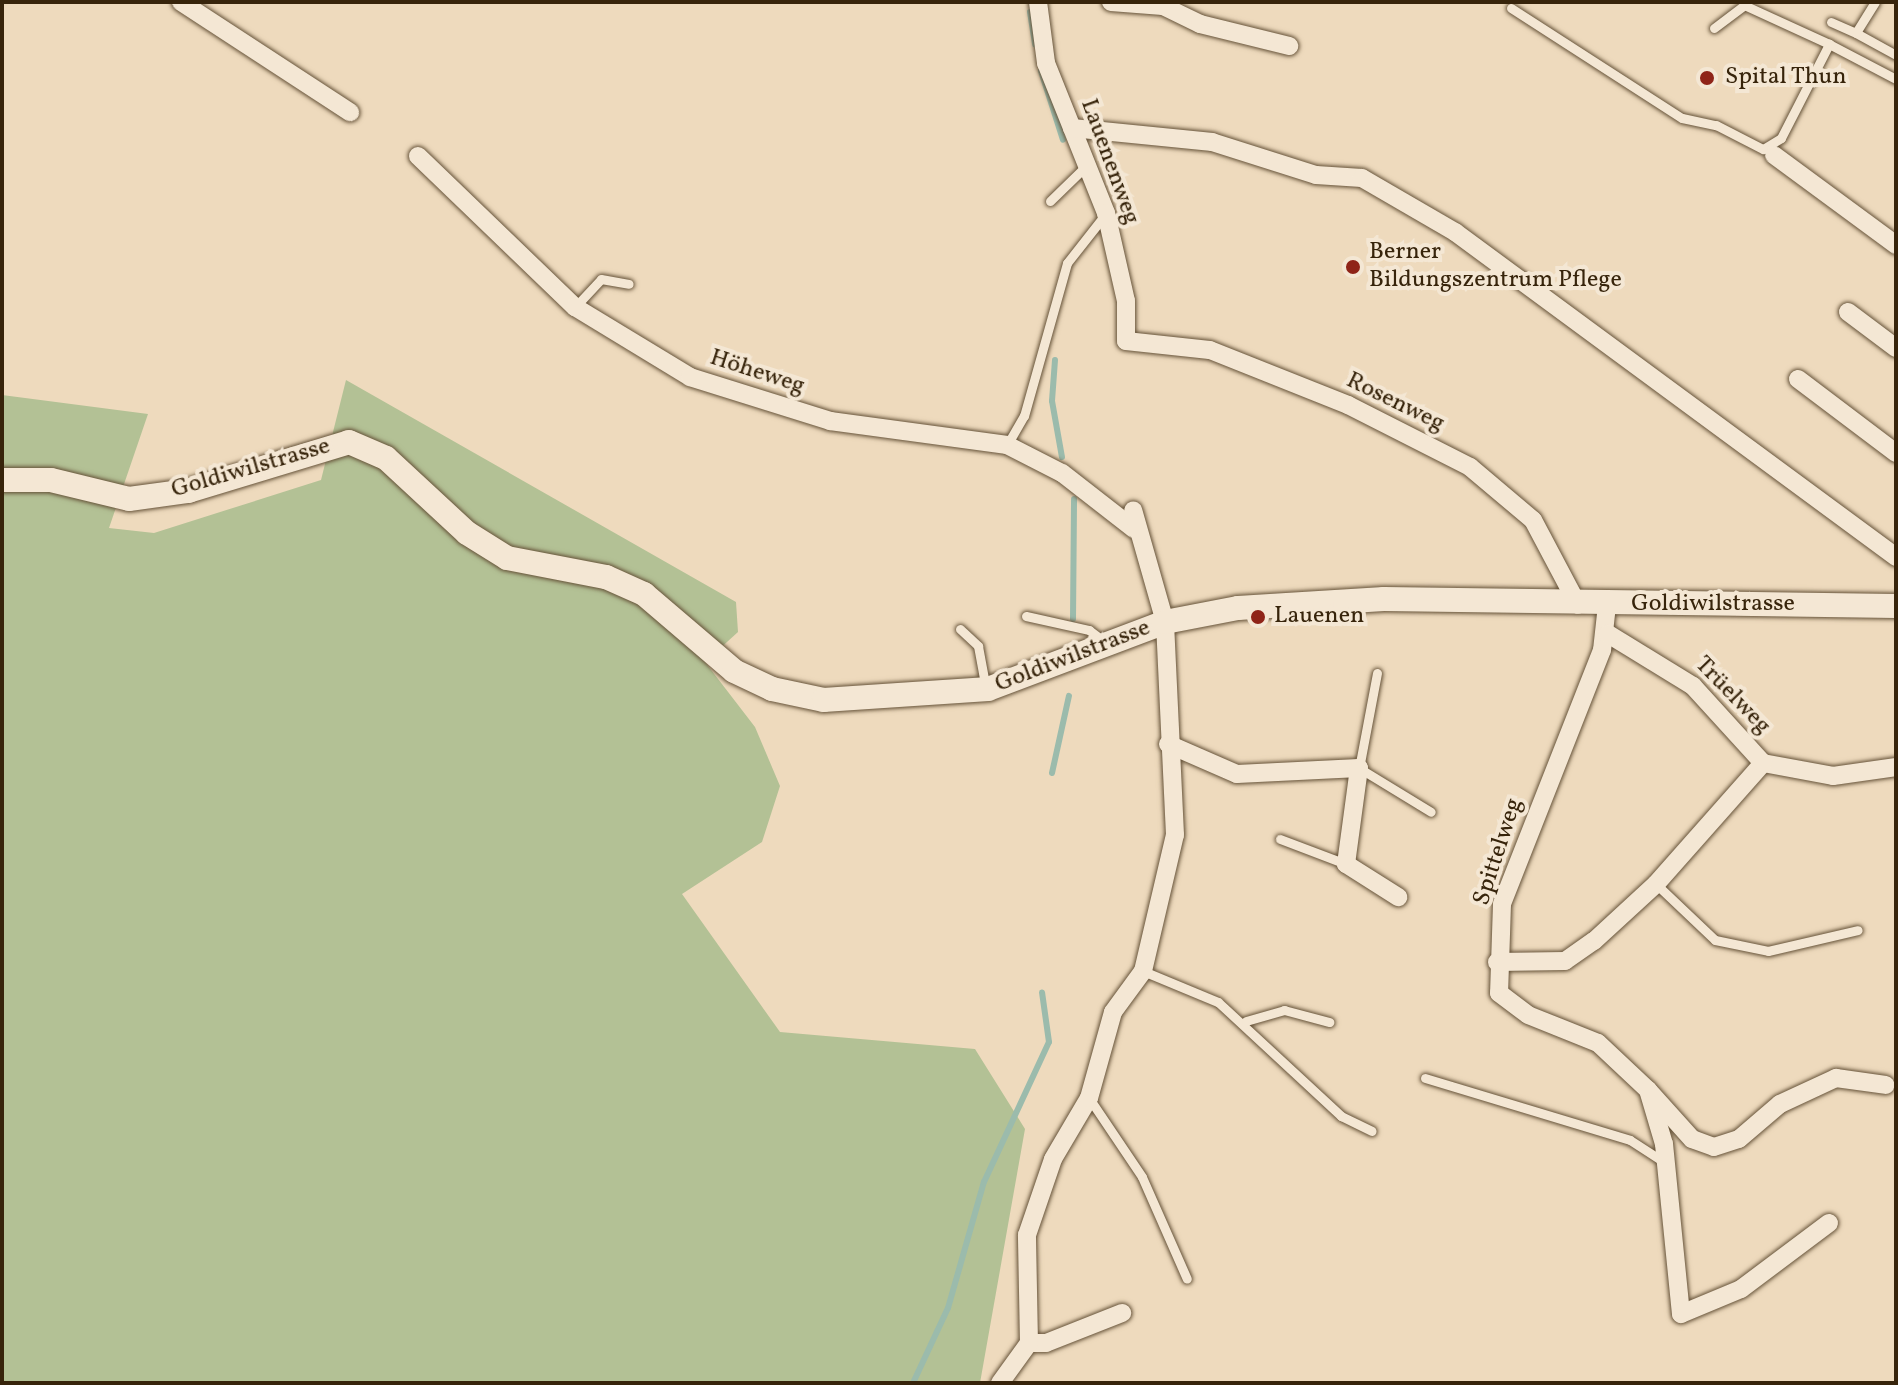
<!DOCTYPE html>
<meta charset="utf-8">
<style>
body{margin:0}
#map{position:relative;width:1898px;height:1385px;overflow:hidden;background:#eedabd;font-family:Vollkorn,serif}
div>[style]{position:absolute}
.green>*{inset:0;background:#b3c195}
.stream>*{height:6px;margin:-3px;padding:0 3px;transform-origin:3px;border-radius:3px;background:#9bbbac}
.roads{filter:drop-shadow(0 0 2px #655238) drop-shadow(0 0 2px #655238)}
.lane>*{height:9px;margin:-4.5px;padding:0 4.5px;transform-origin:4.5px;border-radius:4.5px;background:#f4e7d4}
.street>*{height:18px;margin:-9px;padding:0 9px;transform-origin:9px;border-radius:9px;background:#f4e7d4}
.secondary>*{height:24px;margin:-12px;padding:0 12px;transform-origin:12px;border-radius:12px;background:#f4e7d4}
.dots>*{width:22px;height:22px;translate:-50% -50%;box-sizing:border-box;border:4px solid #f4e7d4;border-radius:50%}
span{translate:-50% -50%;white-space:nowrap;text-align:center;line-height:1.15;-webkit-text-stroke:8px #f4e7d4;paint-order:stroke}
.poi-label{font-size:24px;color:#37240b}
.left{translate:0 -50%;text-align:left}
.street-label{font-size:24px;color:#37240b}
.frame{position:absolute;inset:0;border:4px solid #37240b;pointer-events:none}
</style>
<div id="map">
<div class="green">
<i style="clip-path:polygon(346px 380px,736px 602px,738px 632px,705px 662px,755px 727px,780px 786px,762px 842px,682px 894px,780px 1032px,975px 1049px,1025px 1129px,980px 1383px,2px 1383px,2px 395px,148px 414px,109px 528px,154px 533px,321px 480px)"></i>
</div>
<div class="stream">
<i style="left:1030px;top:12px;width:33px;rotate:81deg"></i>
<i style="left:1041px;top:71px;width:72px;rotate:72.3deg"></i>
<i style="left:1055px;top:360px;width:41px;rotate:94.2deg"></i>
<i style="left:1052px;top:401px;width:57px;rotate:79.9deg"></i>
<i style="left:1073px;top:619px;width:120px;rotate:-89.5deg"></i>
<i style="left:1052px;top:773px;width:79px;rotate:-77.6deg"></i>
<i style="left:913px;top:1383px;width:83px;rotate:-65deg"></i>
<i style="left:948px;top:1308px;width:131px;rotate:-74.1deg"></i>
<i style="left:984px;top:1182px;width:154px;rotate:-65.1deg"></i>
<i style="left:1049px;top:1042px;width:50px;rotate:-98deg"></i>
</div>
<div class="roads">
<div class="lane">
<i style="left:1875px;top:2px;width:36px;rotate:122deg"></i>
<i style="left:1856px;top:33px;width:46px;rotate:28.8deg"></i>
<i style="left:1511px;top:8px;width:203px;rotate:32.8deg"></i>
<i style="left:1682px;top:118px;width:35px;rotate:12deg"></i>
<i style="left:1716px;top:125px;width:53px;rotate:27.1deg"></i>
<i style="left:1763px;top:149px;width:21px;rotate:-31deg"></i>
<i style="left:1781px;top:138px;width:106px;rotate:-62.9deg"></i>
<i style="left:1829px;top:44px;width:76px;rotate:27.6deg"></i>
<i style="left:1831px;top:22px;width:27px;rotate:24deg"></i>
<i style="left:1714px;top:28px;width:38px;rotate:-37deg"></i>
<i style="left:1744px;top:5px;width:94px;rotate:24.6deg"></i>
<i style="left:1050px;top:201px;width:52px;rotate:-44.2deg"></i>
<i style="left:575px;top:307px;width:38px;rotate:-47deg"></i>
<i style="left:601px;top:279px;width:28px;rotate:10deg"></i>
<i style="left:1007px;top:445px;width:34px;rotate:-60deg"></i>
<i style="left:1024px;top:416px;width:159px;rotate:-74.3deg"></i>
<i style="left:1067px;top:263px;width:60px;rotate:-51.8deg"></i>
<i style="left:1026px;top:616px;width:65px;rotate:12.5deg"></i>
<i style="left:1089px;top:630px;width:20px;rotate:37deg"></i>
<i style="left:960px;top:629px;width:25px;rotate:43deg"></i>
<i style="left:978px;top:646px;width:44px;rotate:79.5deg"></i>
<i style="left:1377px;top:673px;width:97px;rotate:100.7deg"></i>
<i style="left:1359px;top:768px;width:84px;rotate:31.4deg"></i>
<i style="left:1280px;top:839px;width:71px;rotate:20.7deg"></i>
<i style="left:1656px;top:884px;width:81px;rotate:43.5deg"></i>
<i style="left:1715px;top:940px;width:54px;rotate:11.7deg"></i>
<i style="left:1768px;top:951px;width:92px;rotate:-13.1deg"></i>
<i style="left:1143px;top:971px;width:81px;rotate:22.5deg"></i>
<i style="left:1218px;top:1002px;width:168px;rotate:42.8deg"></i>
<i style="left:1341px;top:1116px;width:34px;rotate:26deg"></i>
<i style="left:1246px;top:1021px;width:40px;rotate:-16deg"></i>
<i style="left:1284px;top:1010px;width:47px;rotate:14.9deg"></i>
<i style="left:1425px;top:1078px;width:214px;rotate:16.8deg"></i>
<i style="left:1630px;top:1140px;width:40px;rotate:32.9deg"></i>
<i style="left:1089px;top:1098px;width:95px;rotate:56.1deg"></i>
<i style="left:1142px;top:1177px;width:111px;rotate:66.2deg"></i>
</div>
<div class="street">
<i style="left:181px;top:2px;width:202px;rotate:33.1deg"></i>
<i style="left:1038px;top:2px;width:62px;rotate:82.5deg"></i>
<i style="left:1046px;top:63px;width:162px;rotate:68.2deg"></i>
<i style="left:1106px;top:213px;width:90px;rotate:77.2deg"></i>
<i style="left:1126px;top:301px;width:40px;rotate:90deg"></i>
<i style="left:1126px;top:341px;width:84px;rotate:6.1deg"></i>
<i style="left:1210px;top:350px;width:149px;rotate:21.7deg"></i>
<i style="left:1348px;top:405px;width:137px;rotate:26.9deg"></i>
<i style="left:1470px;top:467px;width:82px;rotate:40.1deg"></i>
<i style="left:1533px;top:520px;width:96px;rotate:62.1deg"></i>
<i style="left:1111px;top:2px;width:52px;rotate:4.4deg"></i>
<i style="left:1163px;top:6px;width:41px;rotate:25.9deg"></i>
<i style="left:1200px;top:24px;width:92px;rotate:13.9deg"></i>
<i style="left:1072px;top:128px;width:141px;rotate:5.7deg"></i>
<i style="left:1212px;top:142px;width:109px;rotate:17.6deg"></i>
<i style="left:1316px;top:175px;width:46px;rotate:3.7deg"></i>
<i style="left:1362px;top:178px;width:108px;rotate:30.1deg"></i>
<i style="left:1455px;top:232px;width:548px;rotate:36.39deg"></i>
<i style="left:1774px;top:155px;width:152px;rotate:36.4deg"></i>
<i style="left:418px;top:156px;width:218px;rotate:43.9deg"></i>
<i style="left:575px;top:307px;width:135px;rotate:31.3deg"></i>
<i style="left:690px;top:377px;width:147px;rotate:17.4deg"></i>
<i style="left:830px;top:421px;width:179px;rotate:7.7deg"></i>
<i style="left:1007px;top:445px;width:62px;rotate:27deg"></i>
<i style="left:1062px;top:473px;width:91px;rotate:37.9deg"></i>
<i style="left:1848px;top:312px;width:60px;rotate:36.9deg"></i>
<i style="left:1798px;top:379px;width:123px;rotate:37.1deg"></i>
<i style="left:1607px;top:605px;width:45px;rotate:96.3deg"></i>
<i style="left:1602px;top:650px;width:273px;rotate:111.5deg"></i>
<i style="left:1502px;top:904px;width:89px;rotate:91.9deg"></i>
<i style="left:1499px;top:993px;width:36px;rotate:37deg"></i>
<i style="left:1528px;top:1015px;width:75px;rotate:21.8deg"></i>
<i style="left:1598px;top:1043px;width:69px;rotate:43.2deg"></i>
<i style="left:1648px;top:1090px;width:56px;rotate:73.5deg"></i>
<i style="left:1664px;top:1144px;width:171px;rotate:84.3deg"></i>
<i style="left:1681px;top:1314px;width:65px;rotate:-22.6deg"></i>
<i style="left:1741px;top:1289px;width:110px;rotate:-36.9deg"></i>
<i style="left:1168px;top:744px;width:75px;rotate:23.5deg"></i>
<i style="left:1237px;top:774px;width:122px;rotate:-2.8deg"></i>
<i style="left:1359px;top:768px;width:97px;rotate:97.7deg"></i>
<i style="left:1346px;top:864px;width:62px;rotate:32.4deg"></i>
<i style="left:1763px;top:763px;width:71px;rotate:10.5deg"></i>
<i style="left:1833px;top:776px;width:64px;rotate:-8.1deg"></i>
<i style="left:1497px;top:962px;width:68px;rotate:-0.8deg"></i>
<i style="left:1565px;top:961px;width:35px;rotate:-35deg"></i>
<i style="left:1594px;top:941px;width:84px;rotate:-42.6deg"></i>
<i style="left:1656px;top:884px;width:162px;rotate:-48.5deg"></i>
<i style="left:1763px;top:763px;width:104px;rotate:-132.3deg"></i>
<i style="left:1693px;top:686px;width:100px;rotate:-148.5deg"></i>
<i style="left:1648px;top:1090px;width:66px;rotate:48.1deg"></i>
<i style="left:1692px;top:1139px;width:23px;rotate:20deg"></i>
<i style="left:1714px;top:1147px;width:26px;rotate:-18deg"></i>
<i style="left:1739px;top:1139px;width:54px;rotate:-40.5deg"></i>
<i style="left:1780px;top:1104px;width:62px;rotate:-24.9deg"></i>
<i style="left:1836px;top:1078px;width:50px;rotate:8deg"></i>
<i style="left:1029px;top:1343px;width:17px"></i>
<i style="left:1046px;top:1343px;width:82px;rotate:-21.5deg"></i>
<i style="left:1000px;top:1383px;width:49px;rotate:-54.1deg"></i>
<i style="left:1029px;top:1343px;width:108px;rotate:-91.1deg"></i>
<i style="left:1027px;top:1235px;width:80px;rotate:-71.1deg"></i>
<i style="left:1053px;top:1159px;width:71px;rotate:-59.5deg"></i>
<i style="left:1089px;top:1098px;width:89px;rotate:-74.4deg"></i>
<i style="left:1113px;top:1012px;width:51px;rotate:-53.8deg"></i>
<i style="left:1143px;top:971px;width:140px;rotate:-76.8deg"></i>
<i style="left:1175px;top:835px;width:213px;rotate:-92.7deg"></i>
<i style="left:1165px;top:622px;width:116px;rotate:-105.9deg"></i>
</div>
<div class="secondary">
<i style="left:2px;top:480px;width:49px"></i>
<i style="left:51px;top:480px;width:80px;rotate:13.7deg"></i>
<i style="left:129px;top:499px;width:60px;rotate:-7.7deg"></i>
<i style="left:188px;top:491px;width:168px;rotate:-16.9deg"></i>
<i style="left:349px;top:442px;width:40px;rotate:23.4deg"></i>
<i style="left:386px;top:458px;width:110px;rotate:42.8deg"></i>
<i style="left:467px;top:533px;width:47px;rotate:32deg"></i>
<i style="left:507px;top:558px;width:101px;rotate:10.9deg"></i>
<i style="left:606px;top:577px;width:42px;rotate:24.1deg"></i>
<i style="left:644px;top:594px;width:118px;rotate:40.5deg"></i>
<i style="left:734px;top:671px;width:42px;rotate:25.3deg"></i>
<i style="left:772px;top:689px;width:53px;rotate:11.9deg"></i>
<i style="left:824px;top:700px;width:164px;rotate:-3.8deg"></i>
<i style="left:988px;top:689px;width:189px;rotate:-20.7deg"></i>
<i style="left:1165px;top:622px;width:74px;rotate:-10.9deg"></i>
<i style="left:1238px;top:608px;width:146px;rotate:-3.5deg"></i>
<i style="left:1384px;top:599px;width:512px;rotate:0.78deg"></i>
</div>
</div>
<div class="dots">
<i style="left:1707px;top:78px;background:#8f2418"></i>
<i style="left:1353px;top:267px;background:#8f2418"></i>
<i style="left:1258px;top:617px;background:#8f2418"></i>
</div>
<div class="poi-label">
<span class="left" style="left:1725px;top:78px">Spital Thun</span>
<span class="left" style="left:1369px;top:267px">Berner<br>Bildungszentrum Pflege</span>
<span class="left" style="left:1274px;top:617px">Lauenen</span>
</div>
<div class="street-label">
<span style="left:1109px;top:162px;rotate:70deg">Lauenenweg</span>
<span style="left:757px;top:373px;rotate:18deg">Höheweg</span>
<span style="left:1395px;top:403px;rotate:26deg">Rosenweg</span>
<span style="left:251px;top:469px;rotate:-16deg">Goldiwilstrasse</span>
<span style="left:1713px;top:605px">Goldiwilstrasse</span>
<span style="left:1073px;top:657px;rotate:-21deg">Goldiwilstrasse</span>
<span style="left:1732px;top:696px;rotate:46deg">Trüelweg</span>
<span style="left:1499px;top:852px;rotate:-72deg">Spittelweg</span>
</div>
<div class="frame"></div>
</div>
